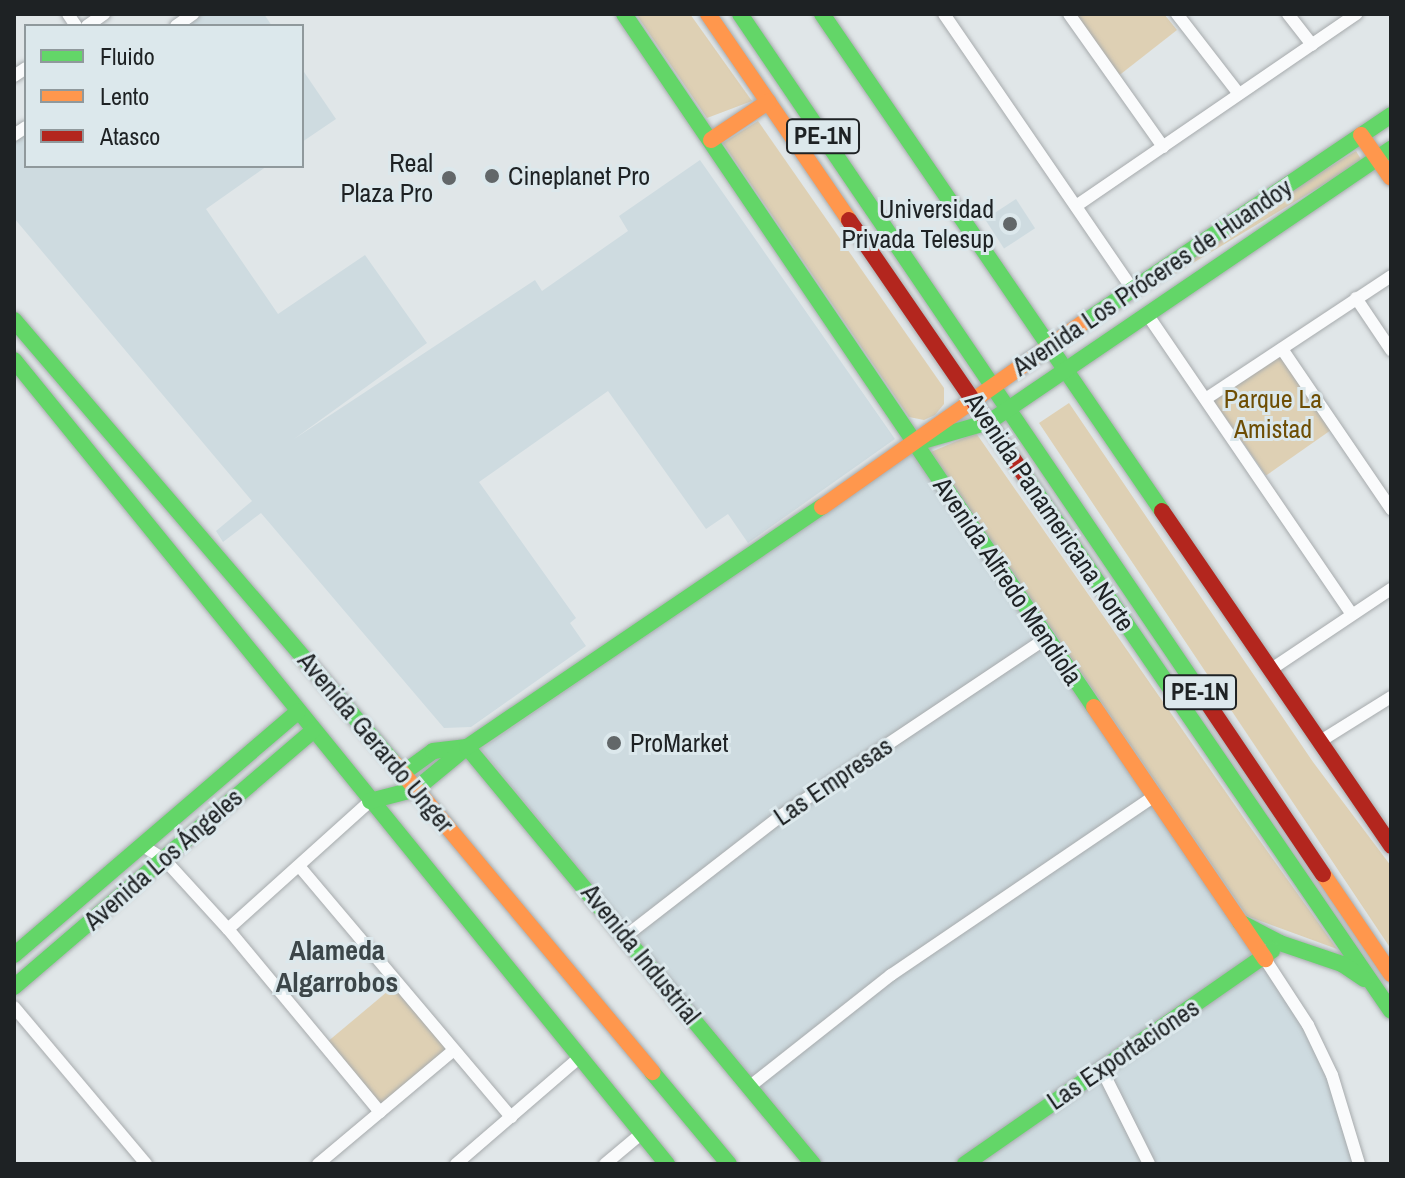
<!DOCTYPE html>
<meta charset="utf-8">
<style>
body{margin:0}
#map{position:relative;width:1405px;height:1178px;overflow:hidden;background:#e0e6e8;font-family:"Archivo Narrow",sans-serif}
div>[style]{position:absolute}
.built>*{inset:0;background:#cedbe0;transform-origin:0 0}
.green>*{inset:0;background:#ded0b4;transform-origin:0 0}
.roads{filter:drop-shadow(0 0 2px #a7abad) drop-shadow(0 0 2px #a7abad)}
.street>*{height:12px;margin:-6px;padding:0 6px;transform-origin:6px;border-radius:6px;background:#fafbfc}
.fast>*{height:16px;margin:-8px;padding:0 8px;transform-origin:8px;border-radius:8px;background:#63d668}
.slow>*{height:16px;margin:-8px;padding:0 8px;transform-origin:8px;border-radius:8px;background:#ff974d}
.jam>*{height:16px;margin:-8px;padding:0 8px;transform-origin:8px;border-radius:8px;background:#b3261e}
.dots>*{width:22px;height:22px;translate:-50% -50%;box-sizing:border-box;border:4px solid #dce8ec;border-radius:50%}
span{translate:-50% -50%;white-space:nowrap;text-align:center;line-height:1.15;-webkit-text-stroke:6px #dce8ec;paint-order:stroke}
.shield-label span{padding:2px 6px;background:#dce8ec;border:2px solid;border-radius:6px;-webkit-text-stroke-width:0}
.shield-label{font-size:24px;color:#1e2224;font-weight:700}
.poi-label{font-size:26px;color:#1e2224}
.right{translate:-100% -50%;text-align:right}
.left{translate:0 -50%;text-align:left}
.street-label{font-size:26px;color:#1e2224}
.park-label{font-size:26px;color:#6e4e04}
.neighbourhood-label{font-size:28px;color:#3c4649;font-weight:700}
.frame{position:absolute;inset:0;border:16px solid #1e2224;pointer-events:none}
.legend{position:absolute;left:24px;top:24px;width:280px;height:144px;box-sizing:border-box;background:#dce8ec;border:2px solid #90999c;margin:0;padding:10px 14px;list-style:none;font-size:24px;color:#1e2224}
.legend li{display:flex;align-items:center;gap:16px;height:40px}
.legend b{width:40px;border:2px solid #90999c}
</style>
<div id="map">
<div class="built">
<i style="clip-path:polygon(203px 14px,264px 14px,272px 26px,186px 26px)"></i>
<i style="clip-path:polygon(302px 69px,336px 119px,302px 142px)"></i>
<i style="clip-path:polygon(26px 134px,26px 166px,267px 166px,206px 209px,278px 314px,365px 255px,427px 343px,294px 439px,535px 280px,542px 291px,628px 231px,619px 216px,700px 160px,895px 439px,748px 543px,728px 514px,706px 529px,608px 391px,479px 482px,576px 618px,570px 623px,586px 646px,471px 727px,444px 728px,261px 513px,223px 542px,216px 531px,252px 501px,14px 218px,14px 143px)"></i>
<i style="left:1016px;top:199px;width:35px;height:37px;rotate:57deg"></i>
<i style="clip-path:polygon(914px 450px,1289px 1003px,1325px 1071px,1355px 1164px,820px 1164px,481px 749px)"></i>
</div>
<div class="green">
<i style="clip-path:polygon(636px 14px,690px 14px,752px 101px,707px 118px)"></i>
<i style="clip-path:polygon(1074px 14px,1164px 14px,1177px 30px,1117px 77px)"></i>
<i style="clip-path:polygon(758px 121px,944px 388px,944px 404px,935px 415px,924px 420px,909px 417px,723px 143px)"></i>
<i style="left:1356px;top:151px;width:12px;height:348px;rotate:59deg"></i>
<i style="left:1281px;top:354px;width:91px;height:82px;rotate:55deg"></i>
<i style="clip-path:polygon(1069px 403px,1313px 762px,1391px 866px,1391px 949px,1039px 423px)"></i>
<i style="clip-path:polygon(976px 433px,1248px 824px,1337px 949px,1247px 916px,931px 452px)"></i>
<i style="left:394px;top:986px;width:82px;height:86px;rotate:50deg"></i>
</div>
<div class="roads">
<div class="street">
<i style="left:68px;top:14px;width:14px;rotate:56deg"></i>
<i style="left:944px;top:14px;width:336px;rotate:55.6deg"></i>
<i style="left:1069px;top:14px;width:163px;rotate:54.7deg"></i>
<i style="left:1177px;top:14px;width:101px;rotate:52.2deg"></i>
<i style="left:1288px;top:14px;width:39px;rotate:52deg"></i>
<i style="left:87px;top:26px;width:21px;rotate:-35deg"></i>
<i style="left:176px;top:26px;width:21px;rotate:-35deg"></i>
<i style="left:14px;top:76px;width:14px;rotate:-34deg"></i>
<i style="left:14px;top:135px;width:14px;rotate:-34deg"></i>
<i style="left:1076px;top:206px;width:340px;rotate:-34.4deg"></i>
<i style="left:1356px;top:298px;width:63px;rotate:56.1deg"></i>
<i style="left:1147px;top:314px;width:363px;rotate:55.7deg"></i>
<i style="left:1282px;top:349px;width:194px;rotate:55.7deg"></i>
<i style="left:1207px;top:398px;width:221px;rotate:-33.5deg"></i>
<i style="left:1270px;top:670px;width:146px;rotate:-33.8deg"></i>
<i style="left:1319px;top:742px;width:85px;rotate:-32deg"></i>
<i style="left:143px;top:846px;width:25px;rotate:32deg"></i>
<i style="left:164px;top:859px;width:95px;rotate:47.6deg"></i>
<i style="left:228px;top:929px;width:238px;rotate:50.3deg"></i>
<i style="left:299px;top:866px;width:329px;rotate:49.8deg"></i>
<i style="left:228px;top:929px;width:191px;rotate:-42deg"></i>
<i style="left:627px;top:935px;width:192px;rotate:-37.8deg"></i>
<i style="left:779px;top:817px;width:321px;rotate:-33.8deg"></i>
<i style="left:1265px;top:959px;width:79px;rotate:56.9deg"></i>
<i style="left:1308px;top:1025px;width:55px;rotate:64.4deg"></i>
<i style="left:1332px;top:1075px;width:93px;rotate:73.1deg"></i>
<i style="left:14px;top:1007px;width:205px;rotate:49.9deg"></i>
<i style="left:1101px;top:1068px;width:107px;rotate:63.4deg"></i>
<i style="left:749px;top:1087px;width:181px;rotate:-38.3deg"></i>
<i style="left:891px;top:975px;width:317px;rotate:-34.2deg"></i>
<i style="left:318px;top:1164px;width:177px;rotate:-40deg"></i>
<i style="left:456px;top:1164px;width:165px;rotate:-40.8deg"></i>
<i style="left:605px;top:1164px;width:48px;rotate:-40deg"></i>
</div>
<div class="fast">
<i style="left:624px;top:14px;width:837px;rotate:55.85deg"></i>
<i style="left:740px;top:14px;width:812px;rotate:55.84deg"></i>
<i style="left:822px;top:14px;width:602px;rotate:55.62deg"></i>
<i style="left:14px;top:320px;width:584px;rotate:49.38deg"></i>
<i style="left:1083px;top:323px;width:372px;rotate:-34deg"></i>
<i style="left:14px;top:360px;width:1036px;rotate:50.92deg"></i>
<i style="left:926px;top:440px;width:66px;rotate:-15.9deg"></i>
<i style="left:989px;top:422px;width:486px;rotate:-34.2deg"></i>
<i style="left:1025px;top:476px;width:648px;rotate:55.62deg"></i>
<i style="left:467px;top:747px;width:542px;rotate:50.32deg"></i>
<i style="left:403px;top:773px;width:37px;rotate:-36deg"></i>
<i style="left:433px;top:751px;width:34px;rotate:-7deg"></i>
<i style="left:370px;top:801px;width:48px;rotate:-14.6deg"></i>
<i style="left:416px;top:789px;width:66px;rotate:-39.5deg"></i>
<i style="left:467px;top:747px;width:429px;rotate:-34.1deg"></i>
<i style="left:1240px;top:922px;width:45px;rotate:27.7deg"></i>
<i style="left:1280px;top:943px;width:65px;rotate:18.7deg"></i>
<i style="left:1342px;top:964px;width:27px;rotate:34deg"></i>
<i style="left:14px;top:955px;width:374px;rotate:-40.6deg"></i>
<i style="left:14px;top:987px;width:394px;rotate:-40.6deg"></i>
<i style="left:652px;top:1072px;width:120px;rotate:50.1deg"></i>
<i style="left:965px;top:1164px;width:374px;rotate:-34.8deg"></i>
</div>
<div class="slow">
<i style="left:708px;top:14px;width:250px;rotate:55.6deg"></i>
<i style="left:1361px;top:135px;width:52px;rotate:55.1deg"></i>
<i style="left:711px;top:140px;width:69px;rotate:-33.7deg"></i>
<i style="left:822px;top:507px;width:319px;rotate:-35.2deg"></i>
<i style="left:1094px;top:707px;width:305px;rotate:55.8deg"></i>
<i style="left:394px;top:763px;width:403px;rotate:50.1deg"></i>
<i style="left:1323px;top:874px;width:121px;rotate:55.8deg"></i>
</div>
<div class="jam">
<i style="left:849px;top:220px;width:311px;rotate:55.5deg"></i>
<i style="left:1162px;top:511px;width:406px;rotate:55.6deg"></i>
<i style="left:1196px;top:686px;width:227px;rotate:56deg"></i>
</div>
</div>
<div class="dots">
<i style="left:492px;top:176px;background:#626769"></i>
<i style="left:449px;top:178px;background:#626769"></i>
<i style="left:1010px;top:224px;background:#626769"></i>
<i style="left:614px;top:743px;background:#626769"></i>
</div>
<div class="shield-label">
<span style="left:823px;top:136px">PE-1N</span>
<span style="left:1200px;top:692px">PE-1N</span>
</div>
<div class="poi-label">
<span class="right" style="left:433px;top:178px">Real<br>Plaza Pro</span>
<span class="left" style="left:508px;top:176px">Cineplanet Pro</span>
<span class="right" style="left:994px;top:224px">Universidad<br>Privada Telesup</span>
<span class="left" style="left:630px;top:743px">ProMarket</span>
</div>
<div class="street-label">
<span style="left:1152px;top:277px;rotate:-34deg">Avenida Los Próceres de Huandoy</span>
<span style="left:1050px;top:512px;rotate:56deg">Avenida Panamericana Norte</span>
<span style="left:1008px;top:581px;rotate:56deg">Avenida Alfredo Mendiola</span>
<span style="left:376px;top:742px;rotate:50deg">Avenida Gerardo Unger</span>
<span style="left:833px;top:781px;rotate:-34deg">Las Empresas</span>
<span style="left:163px;top:859px;rotate:-41deg">Avenida Los Ángeles</span>
<span style="left:641px;top:954px;rotate:51deg">Avenida Industrial</span>
<span style="left:1123px;top:1054px;rotate:-34deg">Las Exportaciones</span>
</div>
<div class="park-label">
<span style="left:1273px;top:414px">Parque La<br>Amistad</span>
</div>
<div class="neighbourhood-label">
<span style="left:337px;top:966px">Alameda<br>Algarrobos</span>
</div>
<div class="frame"></div>
<ul class="legend">
<li><b style="height:10px;background:#63d668"></b>Fluido</li>
<li><b style="height:10px;background:#ff974d"></b>Lento</li>
<li><b style="height:10px;background:#b3261e"></b>Atasco</li>
</ul>
</div>
